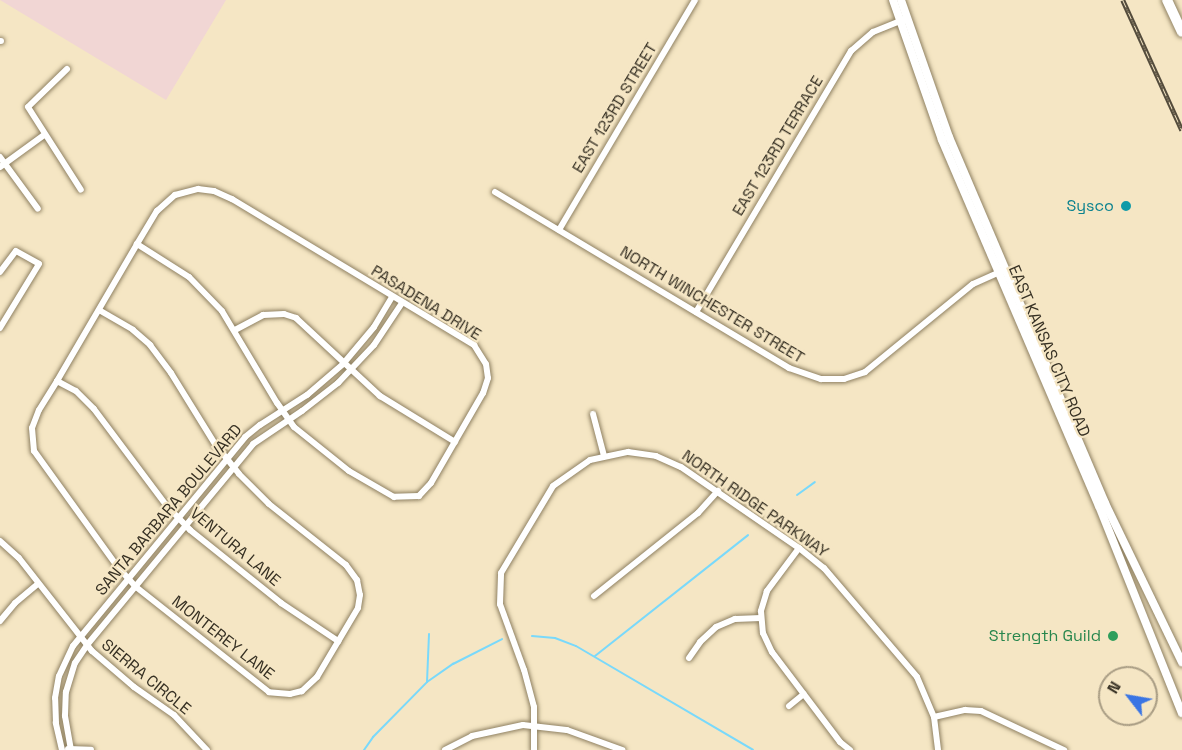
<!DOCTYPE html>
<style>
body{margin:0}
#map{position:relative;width:1182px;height:750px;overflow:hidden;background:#f5e6c4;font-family:"Space Grotesk",sans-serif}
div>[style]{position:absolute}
.commercial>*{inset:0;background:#f1d6d4}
.stream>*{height:2px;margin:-1px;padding:0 1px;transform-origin:1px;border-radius:1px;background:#79d9fb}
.roads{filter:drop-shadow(0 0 2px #8f8162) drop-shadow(0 0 2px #8f8162)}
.minor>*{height:6px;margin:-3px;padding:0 3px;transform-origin:3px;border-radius:3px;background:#fff}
.secondary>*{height:8px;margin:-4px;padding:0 4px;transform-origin:4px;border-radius:4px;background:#fff}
.motorway>*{height:10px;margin:-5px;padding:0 5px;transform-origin:5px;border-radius:5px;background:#fff}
.rail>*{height:4.5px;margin-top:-2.25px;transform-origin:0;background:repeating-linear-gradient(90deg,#f5e6c4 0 7px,#544c3c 0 14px);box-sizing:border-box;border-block:2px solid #544c3c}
.dots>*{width:16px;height:16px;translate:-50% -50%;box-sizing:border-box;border:3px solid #f5e6c4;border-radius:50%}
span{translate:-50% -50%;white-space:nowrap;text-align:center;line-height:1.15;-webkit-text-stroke:4.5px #f5e6c4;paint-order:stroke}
.street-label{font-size:16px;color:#363023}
.culture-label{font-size:16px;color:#0d838f}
.right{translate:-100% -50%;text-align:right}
.leisure-label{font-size:16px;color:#27864d}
.north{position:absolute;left:1098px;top:666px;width:60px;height:60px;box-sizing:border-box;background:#f5e6c4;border:2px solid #a99d84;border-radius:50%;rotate:301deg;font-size:16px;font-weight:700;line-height:24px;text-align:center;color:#363023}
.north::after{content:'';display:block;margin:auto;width:21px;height:27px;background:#3a75e4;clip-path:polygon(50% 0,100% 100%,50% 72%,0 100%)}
</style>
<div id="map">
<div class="commercial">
<i style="clip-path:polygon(0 0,226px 0,166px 100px)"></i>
</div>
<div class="stream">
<i style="left:797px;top:495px;width:22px;rotate:-36deg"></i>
<i style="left:532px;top:636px;width:23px;rotate:5deg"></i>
<i style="left:555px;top:638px;width:22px;rotate:21deg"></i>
<i style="left:576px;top:646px;width:205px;rotate:30.4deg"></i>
<i style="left:595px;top:656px;width:195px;rotate:-38.3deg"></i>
<i style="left:427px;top:682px;width:48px;rotate:-87.6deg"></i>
<i style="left:364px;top:750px;width:16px;rotate:-55deg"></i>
<i style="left:373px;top:737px;width:77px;rotate:-45.5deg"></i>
<i style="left:427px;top:682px;width:32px;rotate:-35deg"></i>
<i style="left:453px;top:664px;width:55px;rotate:-27deg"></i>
</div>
<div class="roads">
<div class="minor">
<i style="left:0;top:41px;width:1px"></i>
<i style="left:67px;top:69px;width:54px;rotate:135.7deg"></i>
<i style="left:28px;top:107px;width:98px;rotate:57.4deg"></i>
<i style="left:0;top:157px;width:64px;rotate:53.8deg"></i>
<i style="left:0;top:167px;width:54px;rotate:-36deg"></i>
<i style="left:495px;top:192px;width:343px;rotate:30.9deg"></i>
<i style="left:789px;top:368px;width:34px;rotate:19deg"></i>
<i style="left:821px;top:379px;width:23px"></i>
<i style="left:844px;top:379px;width:22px;rotate:-18deg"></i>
<i style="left:865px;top:372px;width:139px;rotate:-39.2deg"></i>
<i style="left:973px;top:284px;width:32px;rotate:-24deg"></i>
<i style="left:559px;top:230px;width:267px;rotate:-59.4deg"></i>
<i style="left:0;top:272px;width:26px;rotate:-53deg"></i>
<i style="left:16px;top:251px;width:26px;rotate:29deg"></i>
<i style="left:39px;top:264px;width:75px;rotate:121.4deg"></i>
<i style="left:99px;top:310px;width:39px;rotate:30deg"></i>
<i style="left:133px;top:330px;width:23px;rotate:41deg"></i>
<i style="left:150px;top:345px;width:35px;rotate:53deg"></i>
<i style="left:171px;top:373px;width:84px;rotate:58.2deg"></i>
<i style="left:215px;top:444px;width:38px;rotate:51deg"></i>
<i style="left:239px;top:474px;width:42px;rotate:45deg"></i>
<i style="left:269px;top:504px;width:98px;rotate:38.4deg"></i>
<i style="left:346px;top:565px;width:19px;rotate:54deg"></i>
<i style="left:357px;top:580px;width:15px;rotate:79deg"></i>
<i style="left:360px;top:595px;width:13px;rotate:99deg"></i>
<i style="left:358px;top:608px;width:80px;rotate:120.7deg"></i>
<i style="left:317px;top:677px;width:21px;rotate:137deg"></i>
<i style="left:302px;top:691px;width:12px;rotate:166deg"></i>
<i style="left:290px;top:694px;width:21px;rotate:-175deg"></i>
<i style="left:269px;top:692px;width:171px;rotate:-141.7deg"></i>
<i style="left:135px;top:586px;width:27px;rotate:-132deg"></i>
<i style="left:117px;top:566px;width:142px;rotate:-125.8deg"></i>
<i style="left:34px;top:451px;width:23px;rotate:-95deg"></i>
<i style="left:32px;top:428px;width:19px;rotate:-69deg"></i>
<i style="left:39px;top:410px;width:34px;rotate:-58deg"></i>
<i style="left:57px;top:381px;width:159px;rotate:-59.7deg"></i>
<i style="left:137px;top:244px;width:39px;rotate:-59deg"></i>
<i style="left:157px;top:211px;width:24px;rotate:-42deg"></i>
<i style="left:175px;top:195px;width:24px;rotate:-15deg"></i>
<i style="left:198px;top:189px;width:16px;rotate:7deg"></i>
<i style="left:214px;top:191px;width:20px;rotate:24deg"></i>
<i style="left:232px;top:199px;width:283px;rotate:31.1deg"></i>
<i style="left:474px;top:345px;width:22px;rotate:58deg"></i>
<i style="left:486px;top:364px;width:14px;rotate:82deg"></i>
<i style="left:488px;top:378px;width:16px;rotate:108deg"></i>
<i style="left:483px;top:393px;width:104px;rotate:120deg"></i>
<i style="left:431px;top:483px;width:18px;rotate:133deg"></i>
<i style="left:419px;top:496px;width:25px;rotate:178deg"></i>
<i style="left:394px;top:497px;width:52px;rotate:-150deg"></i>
<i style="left:349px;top:471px;width:70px;rotate:-141.3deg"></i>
<i style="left:294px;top:427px;width:29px;rotate:-125deg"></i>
<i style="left:277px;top:403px;width:107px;rotate:-120.9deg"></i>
<i style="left:222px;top:311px;width:47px;rotate:-134.1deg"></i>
<i style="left:189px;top:277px;width:62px;rotate:-147.6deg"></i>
<i style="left:696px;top:312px;width:304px;rotate:-59.3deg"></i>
<i style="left:851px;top:51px;width:29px;rotate:-41deg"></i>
<i style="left:873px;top:32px;width:32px;rotate:-22deg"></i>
<i style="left:235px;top:330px;width:32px;rotate:-28deg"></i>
<i style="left:263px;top:315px;width:21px;rotate:-3deg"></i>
<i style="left:284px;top:314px;width:13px;rotate:18deg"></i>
<i style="left:296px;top:318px;width:115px;rotate:42.9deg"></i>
<i style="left:380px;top:396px;width:88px;rotate:31.5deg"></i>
<i style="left:57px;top:381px;width:21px;rotate:28deg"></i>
<i style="left:76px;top:391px;width:25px;rotate:45deg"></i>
<i style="left:94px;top:409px;width:120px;rotate:53.1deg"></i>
<i style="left:166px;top:505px;width:35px;rotate:46deg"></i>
<i style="left:190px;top:530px;width:117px;rotate:38.7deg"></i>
<i style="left:281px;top:603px;width:69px;rotate:33.7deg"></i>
<i style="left:593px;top:414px;width:43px;rotate:75.3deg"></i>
<i style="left:0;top:541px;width:25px;rotate:42deg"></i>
<i style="left:19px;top:558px;width:118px;rotate:51.9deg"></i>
<i style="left:92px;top:651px;width:55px;rotate:40.6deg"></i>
<i style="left:134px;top:687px;width:49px;rotate:35deg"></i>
<i style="left:174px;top:715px;width:48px;rotate:46.7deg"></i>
<i style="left:799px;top:548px;width:54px;rotate:126.7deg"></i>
<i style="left:767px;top:591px;width:21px;rotate:107deg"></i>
<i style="left:761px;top:611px;width:22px;rotate:85deg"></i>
<i style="left:763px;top:633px;width:21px;rotate:65deg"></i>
<i style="left:772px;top:652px;width:113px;rotate:52.9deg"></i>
<i style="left:840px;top:742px;width:13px;rotate:39deg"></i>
<i style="left:594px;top:596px;width:133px;rotate:-38.6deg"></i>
<i style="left:698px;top:513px;width:30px;rotate:-48deg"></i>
<i style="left:0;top:621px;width:23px;rotate:-50deg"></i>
<i style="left:15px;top:603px;width:30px;rotate:-40deg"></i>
<i style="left:689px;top:658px;width:19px;rotate:-55deg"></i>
<i style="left:700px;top:642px;width:22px;rotate:-43deg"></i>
<i style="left:716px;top:627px;width:21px;rotate:-23deg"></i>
<i style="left:735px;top:619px;width:26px;rotate:-2deg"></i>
<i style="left:789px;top:706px;width:19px;rotate:-39deg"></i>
<i style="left:934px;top:717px;width:32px;rotate:-13deg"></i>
<i style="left:965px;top:710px;width:16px;rotate:4deg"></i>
<i style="left:981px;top:711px;width:92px;rotate:25.2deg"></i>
<i style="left:68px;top:749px;width:23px;rotate:2deg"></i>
<i style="left:62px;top:750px;width:28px;rotate:-103deg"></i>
<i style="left:56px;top:723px;width:25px;rotate:-92deg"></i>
<i style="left:55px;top:698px;width:22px;rotate:-80deg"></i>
<i style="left:59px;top:676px;width:33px;rotate:-65deg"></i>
<i style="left:73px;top:646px;width:271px;rotate:-50.5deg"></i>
<i style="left:245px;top:437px;width:19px;rotate:-39deg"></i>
<i style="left:260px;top:425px;width:56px;rotate:-32.6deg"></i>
<i style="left:307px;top:395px;width:48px;rotate:-40.7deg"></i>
<i style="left:343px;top:364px;width:48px;rotate:-50deg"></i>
<i style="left:374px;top:327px;width:35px;rotate:-59deg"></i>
<i style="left:71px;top:750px;width:35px;rotate:-100deg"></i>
<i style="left:65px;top:716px;width:24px;rotate:-88deg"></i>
<i style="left:66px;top:692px;width:30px;rotate:-73deg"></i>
<i style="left:75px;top:663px;width:22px;rotate:-56deg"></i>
<i style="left:87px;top:645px;width:261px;rotate:-50.4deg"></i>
<i style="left:253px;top:444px;width:59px;rotate:-34deg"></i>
<i style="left:302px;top:411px;width:46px;rotate:-37.9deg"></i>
<i style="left:338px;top:383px;width:52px;rotate:-46.5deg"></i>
<i style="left:374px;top:345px;width:50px;rotate:-56.3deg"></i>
<i style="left:445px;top:750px;width:30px;rotate:-27deg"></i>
<i style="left:472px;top:736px;width:52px;rotate:-12.2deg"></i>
<i style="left:523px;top:725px;width:44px;rotate:6.5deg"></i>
<i style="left:567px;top:730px;width:59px;rotate:20deg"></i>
<i style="left:534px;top:750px;width:43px;rotate:-90deg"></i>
<i style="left:534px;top:707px;width:38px;rotate:-105deg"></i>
<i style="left:524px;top:670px;width:70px;rotate:-110deg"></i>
<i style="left:500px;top:604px;width:31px;rotate:-88deg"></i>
<i style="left:501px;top:573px;width:101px;rotate:-59.1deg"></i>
<i style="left:553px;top:486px;width:45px;rotate:-35.1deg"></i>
<i style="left:590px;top:460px;width:39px;rotate:-12deg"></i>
<i style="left:628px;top:452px;width:28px;rotate:8deg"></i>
<i style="left:656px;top:456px;width:27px;rotate:24deg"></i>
<i style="left:681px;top:467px;width:143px;rotate:34.5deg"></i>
<i style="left:799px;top:548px;width:32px;rotate:39deg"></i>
<i style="left:824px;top:568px;width:143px;rotate:49.5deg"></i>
<i style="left:917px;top:677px;width:43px;rotate:67deg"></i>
<i style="left:934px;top:717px;width:33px;rotate:83deg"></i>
</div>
<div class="secondary">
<i style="left:893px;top:0;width:148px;rotate:70.7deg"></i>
<i style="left:942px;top:140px;width:398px;rotate:66.8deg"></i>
<i style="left:1099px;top:506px;width:223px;rotate:68.2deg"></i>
<i style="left:901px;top:0;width:145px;rotate:70.7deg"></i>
<i style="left:949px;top:137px;width:398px;rotate:66.9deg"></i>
<i style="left:1105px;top:503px;width:177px;rotate:64.2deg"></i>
</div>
<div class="motorway">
<i style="left:1167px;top:0;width:35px;rotate:65deg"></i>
</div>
</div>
<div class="rail">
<i style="left:1123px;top:0;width:143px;rotate:65.6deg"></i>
</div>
<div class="dots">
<i style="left:1126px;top:206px;background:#0f9aa8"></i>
<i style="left:1113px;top:636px;background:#2e9e5b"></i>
</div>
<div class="street-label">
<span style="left:615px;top:108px;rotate:-59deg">EAST 123RD STREET</span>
<span style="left:778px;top:146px;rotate:-59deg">EAST 123RD TERRACE</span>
<span style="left:426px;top:303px;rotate:32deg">PASADENA DRIVE</span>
<span style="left:712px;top:305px;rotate:31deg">NORTH WINCHESTER STREET</span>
<span style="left:1049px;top:351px;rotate:67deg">EAST KANSAS CITY ROAD</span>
<span style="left:755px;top:504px;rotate:35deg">NORTH RIDGE PARKWAY</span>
<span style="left:169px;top:510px;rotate:-50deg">SANTA BARBARA BOULEVARD</span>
<span style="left:235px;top:547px;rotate:40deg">VENTURA LANE</span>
<span style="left:223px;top:638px;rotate:38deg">MONTEREY LANE</span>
<span style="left:146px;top:677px;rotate:39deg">SIERRA CIRCLE</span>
</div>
<div class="culture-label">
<span class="right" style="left:1114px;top:206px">Sysco</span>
</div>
<div class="leisure-label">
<span class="right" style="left:1101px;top:636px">Strength Guild</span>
</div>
<div class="north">N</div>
</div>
